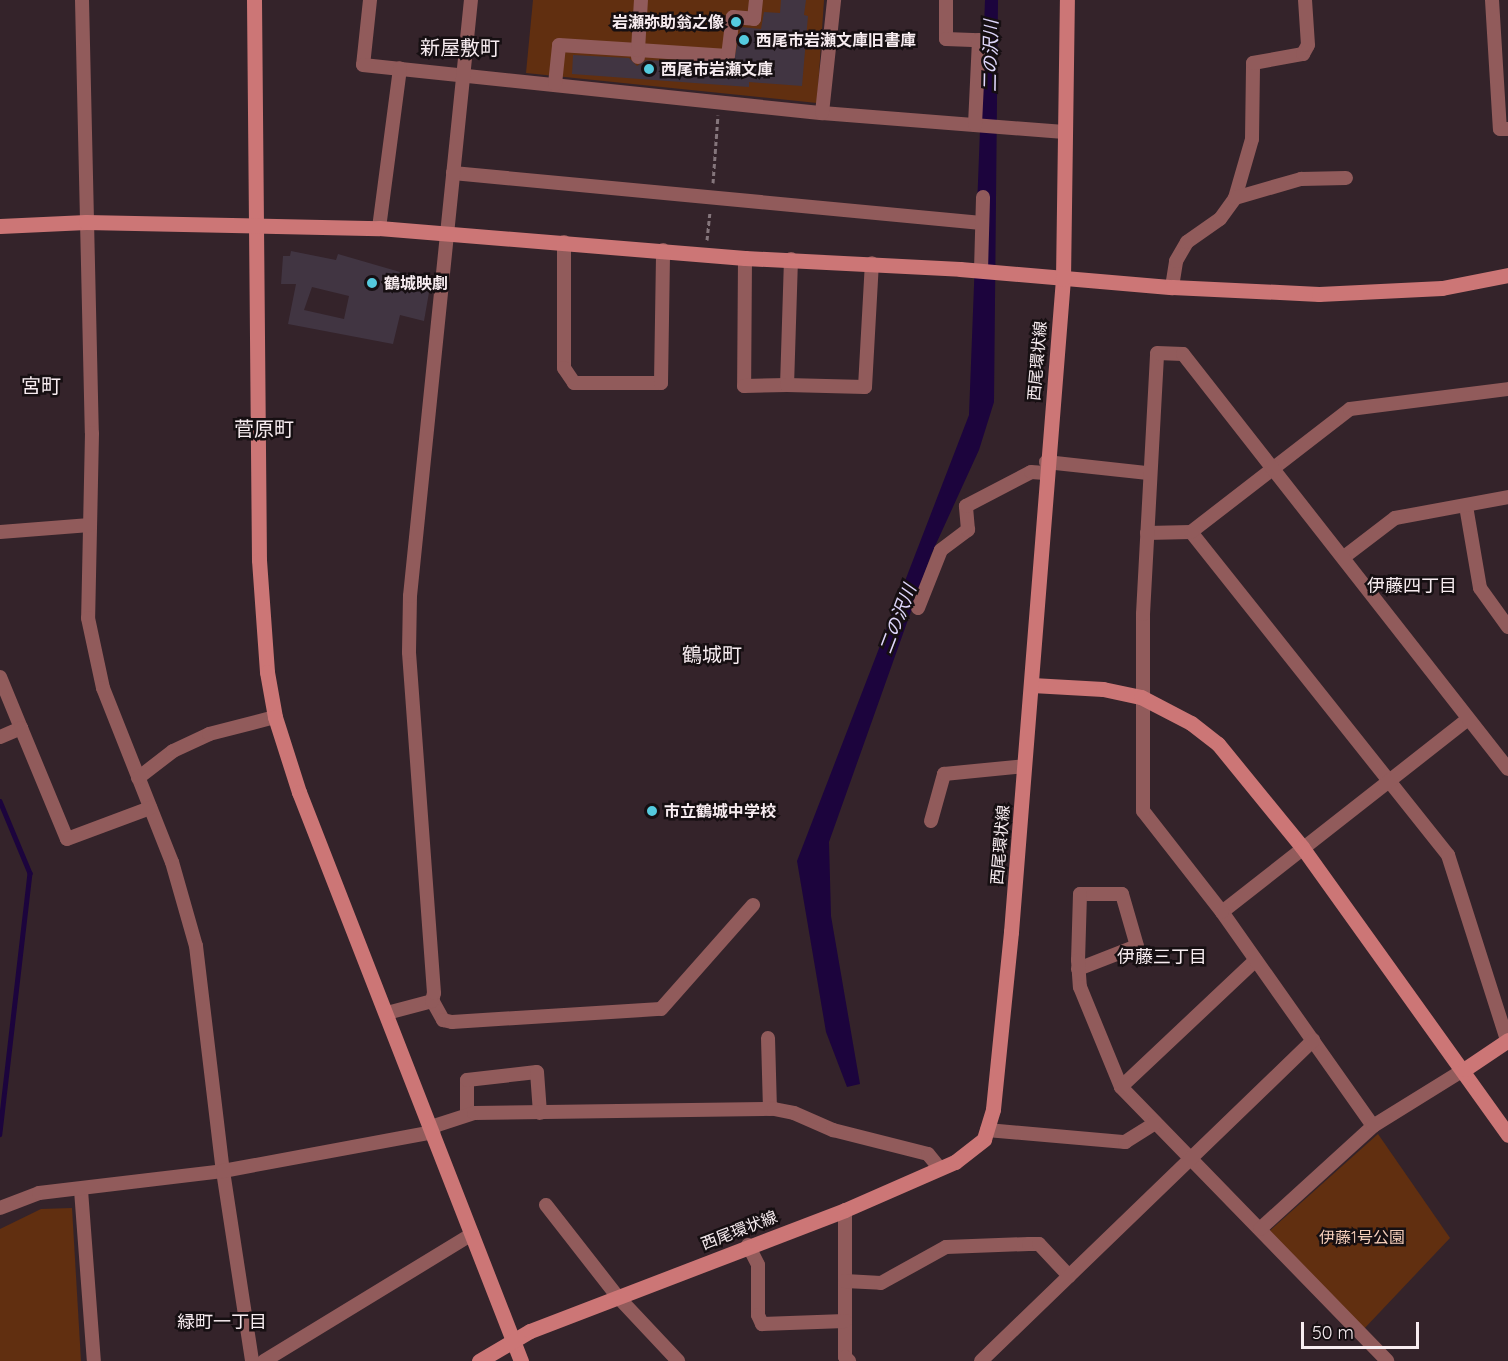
<!DOCTYPE html>
<meta charset="utf-8">
<style>
body{margin:0}
#map{position:relative;width:1508px;height:1361px;overflow:hidden;background:#34232a;font-family:Quicksand,"Noto Sans JP",sans-serif}
div>[style]{position:absolute}
.green>*{inset:0;background:#612f10}
.water>*{inset:0;background:#1c043d}
.stream>*{height:4.5px;margin:-2.25px;padding:0 2.25px;transform-origin:2.25px;border-radius:2.25px;background:#1c043d}
.building>*{inset:0;background:#413542}
.path>*{height:3px;margin-top:-1.5px;transform-origin:0;background:repeating-linear-gradient(90deg,#85767c 0 4.5px,transparent 0 7.5px)}
.street>*{height:14px;margin:-7px;padding:0 7px;transform-origin:7px;border-radius:7px;background:#915b5b}
.secondary>*{height:15px;margin:-7.5px;padding:0 7.5px;transform-origin:7.5px;border-radius:7.5px;background:#cc7676}
.dots>*{width:16px;height:16px;translate:-50% -50%;box-sizing:border-box;border:3px solid #160f12;border-radius:50%}
span{translate:-50% -50%;white-space:nowrap;text-align:center;line-height:1.15;-webkit-text-stroke:5px #160f12;paint-order:stroke}
.poi-label{font-size:16px;color:#f7ecf0;font-weight:700}
.right{translate:-100% -50%;text-align:right}
.left{translate:0 -50%;text-align:left}
.street-label{font-size:16px;color:#f7ecf0}
.park-label{font-size:16px;color:#f5ceba}
.water-label{font-size:18px;color:#e0d8fd;font-style:italic}
.neighbourhood-label{font-size:18px;color:#f7ecf0}
.quarter-label{font-size:20px;color:#f7ecf0}
.scale{position:absolute;left:1301px;top:1322px;width:118px;height:27px;box-sizing:border-box;border:3px solid #f7ecf0;border-top:0;padding-left:8px;font-size:18px;line-height:21px;white-space:nowrap;color:#f7ecf0;-webkit-text-stroke:4px #160f12;paint-order:stroke}
</style>
<div id="map">
<div class="green">
<i style="clip-path:polygon(533px 0,824px 0,817px 103px,526px 73px)"></i>
<i style="clip-path:polygon(1378px 1134px,1450px 1238px,1362px 1331px,1266px 1234px)"></i>
<i style="clip-path:polygon(72px 1208px,81px 1361px,0 1361px,0 1229px,41px 1209px)"></i>
</div>
<div class="water">
<i style="clip-path:polygon(985px 0,998px 0,994px 402px,979px 450px,931px 555px,829px 842px,831px 916px,860px 1084px,847px 1087px,826px 1032px,797px 861px,969px 415px)"></i>
</div>
<div class="stream">
<i style="left:0;top:801px;width:78px;rotate:67.4deg"></i>
<i style="left:30px;top:873px;width:263px;rotate:96.6deg"></i>
</div>
<div class="building">
<i style="clip-path:polygon(781px 0,806px 0,804px 15px,808px 16px,802px 86px,749px 82px,749px 87px,572px 74px,573px 55px,629px 58px,637px 66px,646px 60px,733px 64px,741px 27px,761px 29px,764px 12px,780px 13px)"></i>
<i style="clip-path:polygon(evenodd,291px 251px,336px 260px,338px 254px,431px 281px,424px 321px,400px 315px,393px 344px,288px 324px,296px 284px,281px 284px,283px 256px,290px 256px,291px 251px,312px 287px,349px 296px,344px 319px,304px 310px,312px 287px)"></i>
</div>
<div class="path">
<i style="left:713px;top:183px;width:68px;rotate:-85.8deg"></i>
<i style="left:707px;top:240px;width:29px;rotate:-84deg"></i>
</div>
<div class="street">
<i style="left:82px;top:0;width:433px;rotate:88.7deg"></i>
<i style="left:92px;top:433px;width:185px;rotate:91.2deg"></i>
<i style="left:88px;top:618px;width:72px;rotate:77.9deg"></i>
<i style="left:103px;top:688px;width:187px;rotate:68.4deg"></i>
<i style="left:172px;top:862px;width:87px;rotate:74.1deg"></i>
<i style="left:196px;top:946px;width:227px;rotate:83.2deg"></i>
<i style="left:223px;top:1171px;width:192px;rotate:81.3deg"></i>
<i style="left:370px;top:0;width:65px;rotate:96.1deg"></i>
<i style="left:363px;top:65px;width:462px;rotate:6deg"></i>
<i style="left:822px;top:113px;width:243px;rotate:4.5deg"></i>
<i style="left:946px;top:0;width:39px;rotate:90deg"></i>
<i style="left:946px;top:39px;width:33px;rotate:2deg"></i>
<i style="left:979px;top:40px;width:85px;rotate:92.7deg"></i>
<i style="left:1492px;top:0;width:129px;rotate:86.5deg"></i>
<i style="left:1500px;top:129px;width:8px"></i>
<i style="left:638px;top:57px;width:7px;rotate:-90deg"></i>
<i style="left:638px;top:50px;width:90px;rotate:3.8deg"></i>
<i style="left:728px;top:56px;width:39px;rotate:-83deg"></i>
<i style="left:733px;top:17px;width:21px;rotate:5deg"></i>
<i style="left:754px;top:19px;width:19px;rotate:-84deg"></i>
<i style="left:555px;top:84px;width:39px;rotate:-84deg"></i>
<i style="left:559px;top:45px;width:79px;rotate:3.6deg"></i>
<i style="left:638px;top:50px;width:50px;rotate:-86.6deg"></i>
<i style="left:822px;top:113px;width:114px;rotate:-83.9deg"></i>
<i style="left:453px;top:173px;width:531px;rotate:5.4deg"></i>
<i style="left:1235px;top:198px;width:61px;rotate:-73.9deg"></i>
<i style="left:1252px;top:139px;width:76px;rotate:-89.2deg"></i>
<i style="left:1253px;top:63px;width:51px;rotate:-10.2deg"></i>
<i style="left:1303px;top:54px;width:10px;rotate:-61deg"></i>
<i style="left:1308px;top:45px;width:45px;rotate:-93.8deg"></i>
<i style="left:379px;top:228px;width:161px;rotate:-82.5deg"></i>
<i style="left:564px;top:242px;width:126px;rotate:90deg"></i>
<i style="left:564px;top:368px;width:18px;rotate:56deg"></i>
<i style="left:574px;top:383px;width:87px"></i>
<i style="left:661px;top:383px;width:133px;rotate:-89.1deg"></i>
<i style="left:745px;top:258px;width:128px;rotate:90.4deg"></i>
<i style="left:744px;top:386px;width:43px;rotate:-1.3deg"></i>
<i style="left:791px;top:259px;width:126px;rotate:91.8deg"></i>
<i style="left:787px;top:385px;width:78px;rotate:1.5deg"></i>
<i style="left:865px;top:387px;width:124px;rotate:-86.8deg"></i>
<i style="left:981px;top:270px;width:73px;rotate:-88.4deg"></i>
<i style="left:1172px;top:287px;width:26px;rotate:-81deg"></i>
<i style="left:1176px;top:261px;width:22px;rotate:-60deg"></i>
<i style="left:1187px;top:242px;width:40px;rotate:-34.9deg"></i>
<i style="left:1220px;top:219px;width:26px;rotate:-54deg"></i>
<i style="left:1235px;top:198px;width:69px;rotate:-16.1deg"></i>
<i style="left:1301px;top:179px;width:45px;rotate:-1.3deg"></i>
<i style="left:1046px;top:462px;width:103px;rotate:6.2deg"></i>
<i style="left:1466px;top:506px;width:83px;rotate:80.3deg"></i>
<i style="left:1480px;top:588px;width:48px;rotate:54.3deg"></i>
<i style="left:0;top:532px;width:90px;rotate:-4.4deg"></i>
<i style="left:1191px;top:532px;width:413px;rotate:51.5deg"></i>
<i style="left:1448px;top:855px;width:194px;rotate:72.3deg"></i>
<i style="left:1147px;top:533px;width:44px;rotate:-1.3deg"></i>
<i style="left:1191px;top:532px;width:201px;rotate:-37.7deg"></i>
<i style="left:1350px;top:409px;width:159px;rotate:-7.2deg"></i>
<i style="left:1344px;top:557px;width:64px;rotate:-37.4deg"></i>
<i style="left:1395px;top:518px;width:115px;rotate:-10.5deg"></i>
<i style="left:918px;top:608px;width:62px;rotate:-68.4deg"></i>
<i style="left:941px;top:550px;width:34px;rotate:-37deg"></i>
<i style="left:968px;top:530px;width:24px;rotate:-95deg"></i>
<i style="left:966px;top:506px;width:73px;rotate:-27.6deg"></i>
<i style="left:1031px;top:472px;width:14px;rotate:4deg"></i>
<i style="left:0;top:677px;width:55px;rotate:67.6deg"></i>
<i style="left:0;top:737px;width:23px;rotate:-23deg"></i>
<i style="left:21px;top:728px;width:120px;rotate:67.5deg"></i>
<i style="left:67px;top:839px;width:89px;rotate:-20.5deg"></i>
<i style="left:138px;top:778px;width:44px;rotate:-37.6deg"></i>
<i style="left:173px;top:751px;width:40px;rotate:-25deg"></i>
<i style="left:209px;top:734px;width:68px;rotate:-14.4deg"></i>
<i style="left:931px;top:821px;width:49px;rotate:-74.5deg"></i>
<i style="left:944px;top:774px;width:81px;rotate:-5.6deg"></i>
<i style="left:1222px;top:912px;width:311px;rotate:-38.1deg"></i>
<i style="left:1078px;top:969px;width:63px;rotate:-21.3deg"></i>
<i style="left:1137px;top:946px;width:54px;rotate:-106.1deg"></i>
<i style="left:1122px;top:894px;width:42px;rotate:180deg"></i>
<i style="left:1080px;top:894px;width:66px;rotate:91.7deg"></i>
<i style="left:1078px;top:960px;width:27px;rotate:86deg"></i>
<i style="left:1080px;top:987px;width:108px;rotate:67.7deg"></i>
<i style="left:1121px;top:1087px;width:382px;rotate:45.8deg"></i>
<i style="left:432px;top:1000px;width:23px;rotate:61deg"></i>
<i style="left:443px;top:1020px;width:9px;rotate:13deg"></i>
<i style="left:452px;top:1022px;width:209px;rotate:-3.6deg"></i>
<i style="left:661px;top:1009px;width:139px;rotate:-48.5deg"></i>
<i style="left:387px;top:1013px;width:47px;rotate:-14.9deg"></i>
<i style="left:432px;top:1001px;width:8px;rotate:-76deg"></i>
<i style="left:434px;top:993px;width:342px;rotate:-94.2deg"></i>
<i style="left:409px;top:652px;width:56px;rotate:-89deg"></i>
<i style="left:410px;top:596px;width:599px;rotate:-84.16deg"></i>
<i style="left:768px;top:1038px;width:71px;rotate:88.4deg"></i>
<i style="left:1121px;top:1087px;width:185px;rotate:-43.3deg"></i>
<i style="left:467px;top:1114px;width:34px;rotate:-90deg"></i>
<i style="left:467px;top:1080px;width:70px;rotate:-6.5deg"></i>
<i style="left:537px;top:1072px;width:41px;rotate:85.8deg"></i>
<i style="left:1373px;top:1126px;width:262px;rotate:-125.2deg"></i>
<i style="left:1222px;top:912px;width:128px;rotate:-128deg"></i>
<i style="left:1143px;top:811px;width:197px;rotate:-90deg"></i>
<i style="left:1143px;top:614px;width:261px;rotate:-86.9deg"></i>
<i style="left:1157px;top:353px;width:26px;rotate:2deg"></i>
<i style="left:1183px;top:354px;width:527px;rotate:51.93deg"></i>
<i style="left:431px;top:1127px;width:45px;rotate:-18deg"></i>
<i style="left:474px;top:1113px;width:300px;rotate:-0.8deg"></i>
<i style="left:774px;top:1109px;width:20px;rotate:11deg"></i>
<i style="left:794px;top:1113px;width:43px;rotate:23.6deg"></i>
<i style="left:833px;top:1130px;width:98px;rotate:14.2deg"></i>
<i style="left:928px;top:1154px;width:19px;rotate:51deg"></i>
<i style="left:987px;top:1130px;width:139px;rotate:5deg"></i>
<i style="left:1125px;top:1142px;width:36px;rotate:-32deg"></i>
<i style="left:81px;top:1190px;width:171px;rotate:85.7deg"></i>
<i style="left:546px;top:1205px;width:117px;rotate:52deg"></i>
<i style="left:618px;top:1297px;width:88px;rotate:46.8deg"></i>
<i style="left:0;top:1208px;width:42px;rotate:-21deg"></i>
<i style="left:39px;top:1193px;width:185px;rotate:-6.8deg"></i>
<i style="left:223px;top:1171px;width:214px;rotate:-10.5deg"></i>
<i style="left:845px;top:1210px;width:147px;rotate:90deg"></i>
<i style="left:845px;top:1357px;width:6px;rotate:45deg"></i>
<i style="left:1260px;top:1229px;width:153px;rotate:-42.3deg"></i>
<i style="left:1373px;top:1126px;width:108px;rotate:-31.8deg"></i>
<i style="left:748px;top:1245px;width:22px;rotate:63deg"></i>
<i style="left:758px;top:1265px;width:50px;rotate:90deg"></i>
<i style="left:758px;top:1315px;width:10px;rotate:66deg"></i>
<i style="left:762px;top:1324px;width:83px;rotate:-2.1deg"></i>
<i style="left:845px;top:1281px;width:36px;rotate:3deg"></i>
<i style="left:881px;top:1283px;width:74px;rotate:-29deg"></i>
<i style="left:946px;top:1247px;width:83px;rotate:-2.1deg"></i>
<i style="left:1029px;top:1244px;width:10px"></i>
<i style="left:1039px;top:1244px;width:44px;rotate:46.8deg"></i>
<i style="left:264px;top:1361px;width:244px;rotate:-31.4deg"></i>
<i style="left:981px;top:1361px;width:462px;rotate:-44deg"></i>
</div>
<div class="secondary">
<i style="left:254px;top:0;width:560px;rotate:89.49deg"></i>
<i style="left:259px;top:560px;width:112px;rotate:85.9deg"></i>
<i style="left:267px;top:672px;width:46px;rotate:79.9deg"></i>
<i style="left:275px;top:717px;width:79px;rotate:72.3deg"></i>
<i style="left:299px;top:792px;width:611px;rotate:68.69deg"></i>
<i style="left:0;top:226px;width:86px;rotate:-2.7deg"></i>
<i style="left:86px;top:222px;width:293px;rotate:1.2deg"></i>
<i style="left:379px;top:228px;width:367px;rotate:4.7deg"></i>
<i style="left:745px;top:258px;width:215px;rotate:2.9deg"></i>
<i style="left:960px;top:269px;width:213px;rotate:4.9deg"></i>
<i style="left:1172px;top:287px;width:147px;rotate:2.7deg"></i>
<i style="left:1319px;top:294px;width:123px;rotate:-2.8deg"></i>
<i style="left:1442px;top:288px;width:67px;rotate:-11.1deg"></i>
<i style="left:1032px;top:685px;width:71px;rotate:3.2deg"></i>
<i style="left:1103px;top:689px;width:39px;rotate:12deg"></i>
<i style="left:1141px;top:697px;width:56px;rotate:27.5deg"></i>
<i style="left:1191px;top:723px;width:34px;rotate:38deg"></i>
<i style="left:1218px;top:744px;width:133px;rotate:50.8deg"></i>
<i style="left:1302px;top:847px;width:354px;rotate:54.4deg"></i>
<i style="left:1465px;top:1069px;width:52px;rotate:-34deg"></i>
<i style="left:479px;top:1361px;width:59px;rotate:-30.5deg"></i>
<i style="left:530px;top:1331px;width:337px;rotate:-21deg"></i>
<i style="left:845px;top:1210px;width:120px;rotate:-23.6deg"></i>
<i style="left:955px;top:1162px;width:37px;rotate:-38deg"></i>
<i style="left:984px;top:1139px;width:31px;rotate:-73deg"></i>
<i style="left:993px;top:1109px;width:178px;rotate:-84.2deg"></i>
<i style="left:1011px;top:932px;width:655px;rotate:-85.45deg"></i>
<i style="left:1063px;top:279px;width:279px;rotate:-89.2deg"></i>
</div>
<div class="dots">
<i style="left:736px;top:22px;background:#54cade"></i>
<i style="left:744px;top:40px;background:#54cade"></i>
<i style="left:649px;top:69px;background:#54cade"></i>
<i style="left:372px;top:283px;background:#54cade"></i>
<i style="left:652px;top:811px;background:#54cade"></i>
</div>
<div class="poi-label">
<span class="right" style="left:724px;top:22px">岩瀬弥助翁之像</span>
<span class="left" style="left:756px;top:40px">西尾市岩瀬文庫旧書庫</span>
<span class="left" style="left:661px;top:69px">西尾市岩瀬文庫</span>
<span class="left" style="left:384px;top:283px">鶴城映劇</span>
<span class="left" style="left:664px;top:811px">市立鶴城中学校</span>
</div>
<div class="street-label">
<span style="left:1037px;top:361px;rotate:-85deg">西尾環状線</span>
<span style="left:1000px;top:845px;rotate:-85deg">西尾環状線</span>
<span style="left:739px;top:1230px;rotate:-21deg">西尾環状線</span>
</div>
<div class="park-label">
<span style="left:1362px;top:1237px">伊藤1号公園</span>
</div>
<div class="water-label">
<span style="left:991px;top:56px;rotate:-89deg">二の沢川</span>
<span style="left:898px;top:619px;rotate:-69deg">二の沢川</span>
</div>
<div class="neighbourhood-label">
<span style="left:1412px;top:586px">伊藤四丁目</span>
<span style="left:1162px;top:957px">伊藤三丁目</span>
<span style="left:222px;top:1322px">緑町一丁目</span>
</div>
<div class="quarter-label">
<span style="left:460px;top:47px">新屋敷町</span>
<span style="left:41px;top:385px">宮町</span>
<span style="left:264px;top:428px">菅原町</span>
<span style="left:712px;top:654px">鶴城町</span>
</div>
<div class="scale">50 m</div>
</div>
